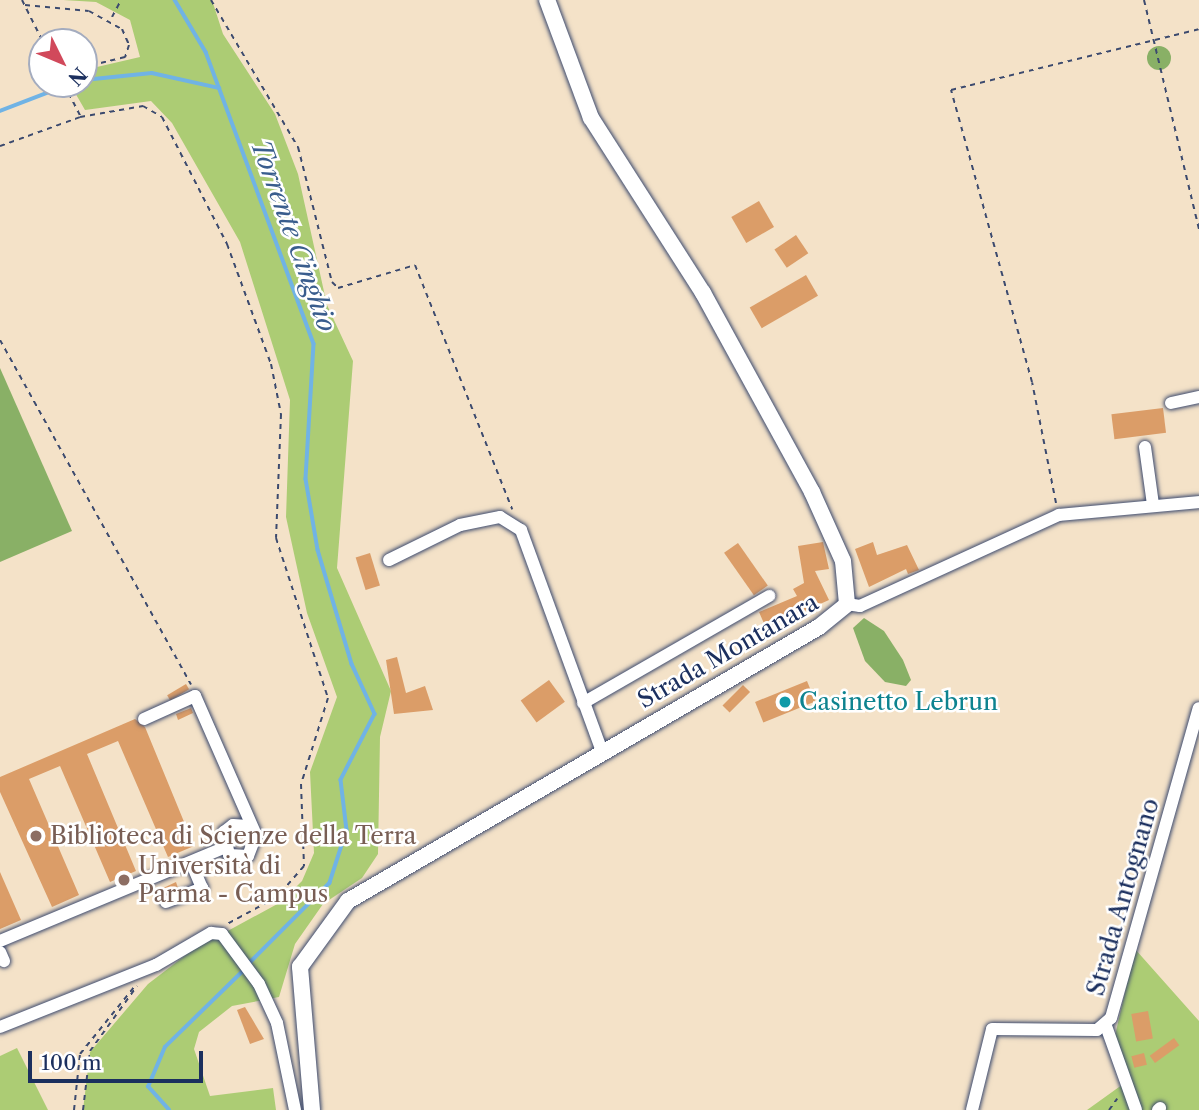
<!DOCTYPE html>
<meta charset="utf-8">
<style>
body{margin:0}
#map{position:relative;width:1199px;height:1110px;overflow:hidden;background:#f4e2c8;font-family:"Libre Caslon Text",serif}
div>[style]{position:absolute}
.green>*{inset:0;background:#accc74}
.forest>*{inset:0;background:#89b066}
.round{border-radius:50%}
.stream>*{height:3.5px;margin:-1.75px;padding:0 1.75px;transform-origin:1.75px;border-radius:1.75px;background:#70b3e5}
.building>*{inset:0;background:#db9d68;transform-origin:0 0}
.path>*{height:2px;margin-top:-1px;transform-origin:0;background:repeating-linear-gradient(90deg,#3c4a6e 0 5px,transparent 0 10px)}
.roads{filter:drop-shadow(0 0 2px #3c4a6e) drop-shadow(0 0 2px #3c4a6e)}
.minor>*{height:12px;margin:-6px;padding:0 6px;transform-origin:6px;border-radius:6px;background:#fff}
.major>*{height:16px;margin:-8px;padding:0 8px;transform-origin:8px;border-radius:8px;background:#fff}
.dots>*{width:19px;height:19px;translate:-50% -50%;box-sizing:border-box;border:4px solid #fff;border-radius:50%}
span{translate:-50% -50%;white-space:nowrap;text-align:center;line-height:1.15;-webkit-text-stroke:5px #fff;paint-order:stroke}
.street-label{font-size:24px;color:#1b2f5e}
.culture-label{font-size:24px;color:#0d838f}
.left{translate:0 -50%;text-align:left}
.education-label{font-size:24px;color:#785e54}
.water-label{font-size:26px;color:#395d8d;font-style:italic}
.north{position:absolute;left:28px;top:28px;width:70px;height:70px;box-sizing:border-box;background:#fff;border:2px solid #a4acbf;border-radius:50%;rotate:133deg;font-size:19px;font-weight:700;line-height:28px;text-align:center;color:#1b2f5e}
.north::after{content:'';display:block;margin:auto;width:24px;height:32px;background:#d1495b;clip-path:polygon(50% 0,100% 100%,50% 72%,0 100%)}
.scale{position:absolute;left:28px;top:1051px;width:175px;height:32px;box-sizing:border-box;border:4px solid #1b2f5e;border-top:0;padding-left:9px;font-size:21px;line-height:24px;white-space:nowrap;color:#1b2f5e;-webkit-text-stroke:5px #fff;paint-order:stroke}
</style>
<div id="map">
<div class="green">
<i style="clip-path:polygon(63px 0,212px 0,223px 34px,275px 114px,298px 174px,327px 305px,353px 361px,337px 568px,391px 691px,380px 737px,378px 854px,362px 878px,323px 904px,295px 944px,279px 997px,232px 1006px,199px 1032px,194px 1049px,210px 1096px,273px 1088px,276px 1110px,83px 1110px,90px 1052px,148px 984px,191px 951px,281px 902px,302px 881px,314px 853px,310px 772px,337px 697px,307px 613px,286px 517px,290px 400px,240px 242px,172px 123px,151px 101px,85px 110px,70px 84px,84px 84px,84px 70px,140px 57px,130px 20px,96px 2px)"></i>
<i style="clip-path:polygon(1135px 949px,1199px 1021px,1199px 1110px,1087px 1110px,1126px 1082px,1114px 1040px)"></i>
<i style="clip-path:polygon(17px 1048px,48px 1110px,0 1110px,0 1056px)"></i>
</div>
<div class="forest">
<i class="round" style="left:1147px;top:46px;width:24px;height:24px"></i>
<i style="clip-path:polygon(0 368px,72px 531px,0 562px)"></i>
<i style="clip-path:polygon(864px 618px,884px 631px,903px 660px,911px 680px,906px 686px,885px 682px,865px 661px,853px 628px)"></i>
</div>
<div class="stream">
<i style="left:175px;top:0;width:61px;rotate:59.2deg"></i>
<i style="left:206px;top:52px;width:311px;rotate:69.7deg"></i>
<i style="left:314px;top:344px;width:135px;rotate:93.4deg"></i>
<i style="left:306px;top:479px;width:72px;rotate:80.4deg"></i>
<i style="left:318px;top:550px;width:119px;rotate:73.4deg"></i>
<i style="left:352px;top:664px;width:55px;rotate:65.3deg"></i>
<i style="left:375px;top:714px;width:74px;rotate:117.3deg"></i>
<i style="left:341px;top:780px;width:50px;rotate:83.2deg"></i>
<i style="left:347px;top:830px;width:56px;rotate:107.8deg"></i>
<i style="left:330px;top:883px;width:115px;rotate:135deg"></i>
<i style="left:84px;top:80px;width:68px;rotate:-5.9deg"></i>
<i style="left:152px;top:73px;width:69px;rotate:12.6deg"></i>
<i style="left:0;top:111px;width:75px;rotate:-21.1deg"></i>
<i style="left:169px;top:1110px;width:31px;rotate:-132deg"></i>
<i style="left:148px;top:1087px;width:43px;rotate:-67deg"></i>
<i style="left:165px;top:1047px;width:110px;rotate:-44.3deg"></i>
</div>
<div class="building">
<i style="left:759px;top:201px;width:30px;height:32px;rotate:60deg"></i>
<i style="left:796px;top:235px;width:22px;height:26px;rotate:56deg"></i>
<i style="left:806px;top:275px;width:24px;height:65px;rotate:60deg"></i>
<i style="left:1163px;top:408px;width:25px;height:52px;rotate:83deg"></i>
<i style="clip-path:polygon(823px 542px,829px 569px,815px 571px,829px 600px,766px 628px,759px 612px,797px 596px,793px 589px,804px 583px,798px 546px)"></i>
<i style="clip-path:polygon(873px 542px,877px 555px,907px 545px,919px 570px,908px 574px,906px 569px,869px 587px,855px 549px)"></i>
<i style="left:738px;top:543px;width:52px;height:17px;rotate:55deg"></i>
<i style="left:370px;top:553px;width:34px;height:15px;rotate:73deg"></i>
<i style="clip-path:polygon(397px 657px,406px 693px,425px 686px,433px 710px,394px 714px,386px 660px)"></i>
<i style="left:549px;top:680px;width:27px;height:35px;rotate:54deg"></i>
<i style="left:807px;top:681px;width:22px;height:56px;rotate:68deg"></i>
<i style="left:186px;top:684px;width:6px;height:22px;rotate:59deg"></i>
<i style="left:743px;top:685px;width:10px;height:29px;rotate:45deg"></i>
<i style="clip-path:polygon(191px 708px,193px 713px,178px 720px,176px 714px)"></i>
<i style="clip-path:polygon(135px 719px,145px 727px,194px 846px,168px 857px,118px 741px,87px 754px,136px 871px,110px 882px,60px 766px,29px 779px,79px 895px,52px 907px,0 792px,0 777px)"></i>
<i style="clip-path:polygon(0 872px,21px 920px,0 929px)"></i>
<i style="clip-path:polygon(176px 882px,178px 888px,161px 895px,159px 890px)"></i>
<i style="clip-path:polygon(245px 1007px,264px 1039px,250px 1044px,237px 1010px)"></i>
<i style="left:1148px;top:1011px;width:28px;height:17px;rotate:80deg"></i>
<i style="left:1174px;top:1038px;width:9px;height:30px;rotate:54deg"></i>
<i style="left:1144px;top:1053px;width:12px;height:13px;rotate:76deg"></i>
</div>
<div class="path">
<i style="left:22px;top:0;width:47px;rotate:63.4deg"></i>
<i style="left:211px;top:0;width:171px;rotate:59.4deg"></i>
<i style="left:298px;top:147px;width:139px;rotate:75.9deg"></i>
<i style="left:332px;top:282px;width:8px;rotate:45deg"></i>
<i style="left:338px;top:288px;width:80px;rotate:-16.6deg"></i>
<i style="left:415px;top:265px;width:263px;rotate:68.3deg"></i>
<i style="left:1144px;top:0;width:236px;rotate:76.5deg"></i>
<i style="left:25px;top:5px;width:64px;rotate:5.4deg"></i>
<i style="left:89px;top:11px;width:38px;rotate:29deg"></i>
<i style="left:122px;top:29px;width:17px;rotate:66deg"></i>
<i style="left:129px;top:45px;width:13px;rotate:108deg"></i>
<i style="left:125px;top:57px;width:42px;rotate:166.3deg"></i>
<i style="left:112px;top:17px;width:19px;rotate:-62deg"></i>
<i style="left:64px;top:84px;width:36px;rotate:63deg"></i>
<i style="left:0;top:146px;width:85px;rotate:-19.9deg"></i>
<i style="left:80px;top:117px;width:64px;rotate:-9.9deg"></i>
<i style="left:143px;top:106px;width:22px;rotate:30deg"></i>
<i style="left:162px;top:117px;width:143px;rotate:62.9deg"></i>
<i style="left:227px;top:244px;width:128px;rotate:69.9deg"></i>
<i style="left:271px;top:364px;width:51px;rotate:78.7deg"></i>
<i style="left:281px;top:414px;width:124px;rotate:92.3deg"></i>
<i style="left:276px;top:538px;width:168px;rotate:72deg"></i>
<i style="left:328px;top:698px;width:90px;rotate:107.4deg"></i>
<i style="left:301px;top:784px;width:82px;rotate:87.9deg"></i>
<i style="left:304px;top:866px;width:41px;rotate:131.1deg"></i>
<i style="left:277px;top:897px;width:57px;rotate:151.6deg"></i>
<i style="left:0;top:340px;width:394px;rotate:61deg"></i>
<i style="left:1056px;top:503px;width:123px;rotate:-101.2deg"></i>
<i style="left:1032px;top:382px;width:303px;rotate:-105.5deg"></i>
<i style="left:951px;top:90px;width:255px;rotate:-13.8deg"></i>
<i style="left:74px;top:1110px;width:56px;rotate:-83.9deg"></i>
<i style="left:80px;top:1054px;width:86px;rotate:-51.1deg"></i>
<i style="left:83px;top:1110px;width:59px;rotate:-83.2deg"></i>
<i style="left:90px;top:1051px;width:80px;rotate:-54.1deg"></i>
<i style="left:1109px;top:1110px;width:14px;rotate:-54deg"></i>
</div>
<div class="roads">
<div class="minor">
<i style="left:1171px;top:403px;width:29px;rotate:-12deg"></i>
<i style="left:1145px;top:447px;width:59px;rotate:82.1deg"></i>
<i style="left:389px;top:560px;width:79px;rotate:-26.2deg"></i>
<i style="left:460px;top:525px;width:41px;rotate:-11.3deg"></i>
<i style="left:500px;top:517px;width:25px;rotate:32deg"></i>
<i style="left:521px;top:530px;width:235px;rotate:69.9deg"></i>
<i style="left:847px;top:604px;width:13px;rotate:9deg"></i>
<i style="left:860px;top:606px;width:219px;rotate:-24.6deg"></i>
<i style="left:1059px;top:515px;width:141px;rotate:-5.3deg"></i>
<i style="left:583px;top:703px;width:215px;rotate:-29.9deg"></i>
<i style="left:144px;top:719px;width:56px;rotate:-24.3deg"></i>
<i style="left:195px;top:696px;width:152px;rotate:66.3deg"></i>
<i style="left:256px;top:835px;width:22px;rotate:111deg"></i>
<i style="left:248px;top:856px;width:19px;rotate:-177deg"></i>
<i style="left:229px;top:855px;width:24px;rotate:-102deg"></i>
<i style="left:224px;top:832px;width:11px;rotate:-38deg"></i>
<i style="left:233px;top:825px;width:15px;rotate:4deg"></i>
<i style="left:166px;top:902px;width:39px;rotate:-21deg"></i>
<i style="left:202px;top:888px;width:28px;rotate:-113deg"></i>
<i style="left:0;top:941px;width:242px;rotate:-22.6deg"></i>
<i style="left:0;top:952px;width:10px;rotate:66deg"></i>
<i style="left:1106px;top:1026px;width:89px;rotate:70.3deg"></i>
<i style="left:0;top:1027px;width:168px;rotate:-21.7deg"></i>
<i style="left:156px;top:965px;width:64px;rotate:-30.2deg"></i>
<i style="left:211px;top:933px;width:11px;rotate:5deg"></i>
<i style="left:222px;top:934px;width:62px;rotate:53.5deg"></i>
<i style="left:259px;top:984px;width:43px;rotate:65.2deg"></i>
<i style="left:277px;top:1023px;width:89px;rotate:78.3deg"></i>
<i style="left:972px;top:1110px;width:83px;rotate:-76.1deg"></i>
<i style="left:992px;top:1029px;width:105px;rotate:0.5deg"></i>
<i style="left:1097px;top:1030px;width:18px;rotate:-41deg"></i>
<i style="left:1111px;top:1018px;width:322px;rotate:-74.2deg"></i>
<i style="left:1158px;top:1110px;width:3px;rotate:-45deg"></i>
</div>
<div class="major">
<i style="left:312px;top:1110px;width:144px;rotate:-94.8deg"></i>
<i style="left:300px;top:967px;width:82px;rotate:-54deg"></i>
<i style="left:348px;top:901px;width:545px;rotate:-30.19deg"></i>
<i style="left:819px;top:627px;width:36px;rotate:-39deg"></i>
<i style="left:847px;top:604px;width:43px;rotate:-95.3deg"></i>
<i style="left:843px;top:561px;width:76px;rotate:-114.2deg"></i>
<i style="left:812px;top:492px;width:227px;rotate:-118.7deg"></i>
<i style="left:703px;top:293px;width:208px;rotate:-122.6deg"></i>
<i style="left:591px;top:118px;width:126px;rotate:-110.4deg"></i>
</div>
</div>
<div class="dots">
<i style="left:785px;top:702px;background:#0f9aa8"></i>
<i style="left:36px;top:836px;background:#8d6e63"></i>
<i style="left:124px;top:880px;background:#8d6e63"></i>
</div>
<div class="street-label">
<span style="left:728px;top:651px;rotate:-30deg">Strada Montanara</span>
<span style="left:1123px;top:897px;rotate:-74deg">Strada Antognano</span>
</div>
<div class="culture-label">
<span class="left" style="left:799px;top:702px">Casinetto Lebrun</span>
</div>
<div class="education-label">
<span class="left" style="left:50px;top:836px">Biblioteca di Scienze della Terra</span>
<span class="left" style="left:138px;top:880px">Università di<br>Parma - Campus</span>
</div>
<div class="water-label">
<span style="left:293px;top:236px;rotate:70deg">Torrente Cinghio</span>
</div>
<div class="north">N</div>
<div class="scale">100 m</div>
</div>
